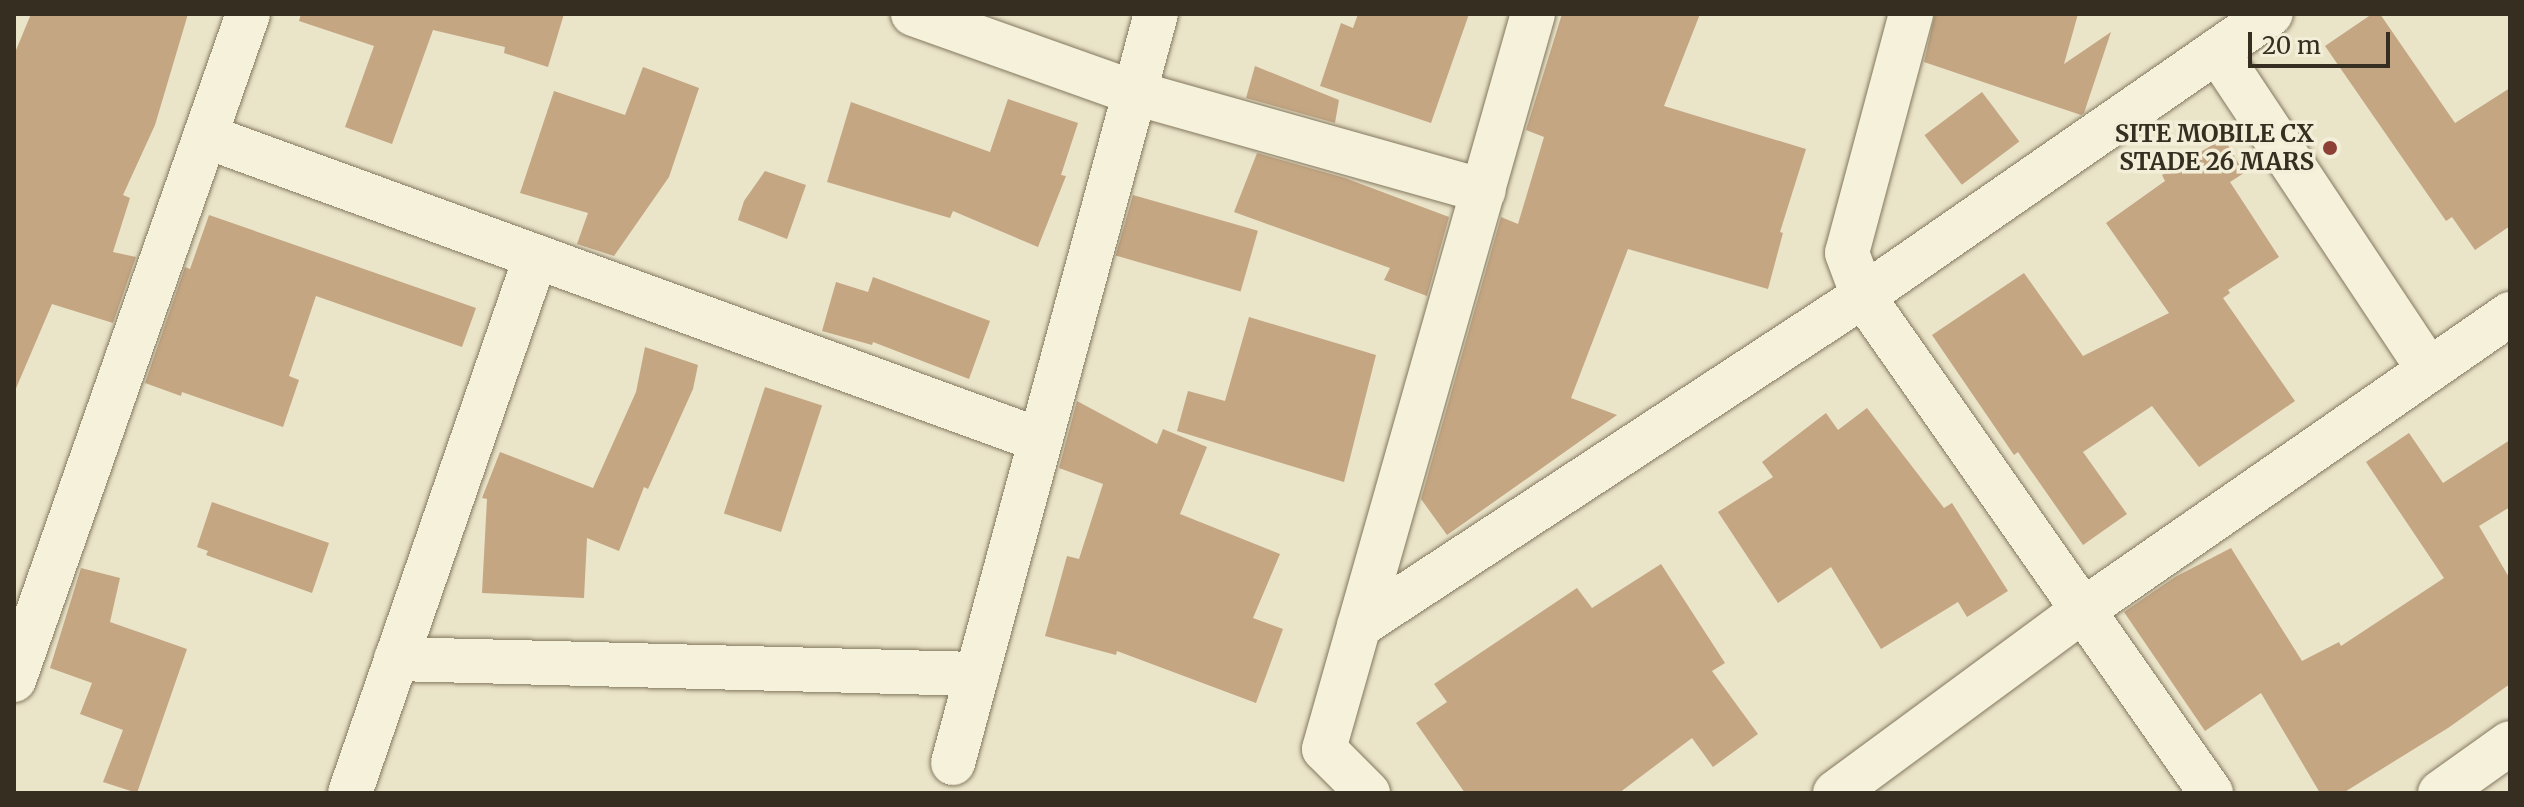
<!DOCTYPE html>
<style>
body{margin:0}
#map{position:relative;width:2524px;height:807px;overflow:hidden;background:#eae4c9;font-family:Merriweather,serif}
div>[style]{position:absolute}
.building>*{inset:0;background:#c4a683;transform-origin:0 0}
.roads{filter:drop-shadow(0 0 2px #84785f) drop-shadow(0 0 2px #84785f)}
.minor>*{height:44px;margin:-22px;padding:0 22px;transform-origin:22px;border-radius:22px;background:#f5f1db}
.dots>*{width:22px;height:22px;translate:-50% -50%;box-sizing:border-box;border:4px solid #f2eed8;border-radius:50%}
span{translate:-50% -50%;white-space:nowrap;text-align:center;line-height:1.15;-webkit-text-stroke:7px #f2eed8;paint-order:stroke}
.poi-label{font-size:24px;color:#362e21;font-weight:700}
.right{translate:-100% -50%;text-align:right}
.frame{position:absolute;inset:0;border:16px solid #362e21;pointer-events:none}
.scale{position:absolute;left:2248px;top:32px;width:142px;height:36px;box-sizing:border-box;border:4px solid #362e21;border-top:0;padding-left:10px;font-size:24px;line-height:28px;white-space:nowrap;color:#362e21;-webkit-text-stroke:6px #f2eed8;paint-order:stroke}
</style>
<div id="map">
<div class="building">
<i style="clip-path:polygon(31px 14px,188px 14px,155px 125px,123px 195px,130px 198px,113px 252px,136px 257px,113px 323px,52px 304px,14px 393px,14px 55px)"></i>
<i style="clip-path:polygon(301px 14px,564px 14px,548px 67px,504px 53px,505px 47px,433px 30px,392px 144px,345px 127px,374px 46px,299px 21px)"></i>
<i style="clip-path:polygon(1358px 14px,1469px 14px,1431px 123px,1320px 86px,1341px 23px,1353px 28px)"></i>
<i style="clip-path:polygon(1562px 14px,1700px 14px,1664px 106px,1806px 149px,1780px 232px,1783px 233px,1768px 289px,1628px 249px,1571px 398px,1617px 415px,1447px 535px,1421px 499px,1501px 217px,1518px 224px,1544px 137px,1526px 130px)"></i>
<i style="clip-path:polygon(1935px 14px,2078px 14px,2064px 64px,2111px 32px,2084px 113px,2081px 115px,1924px 62px)"></i>
<i style="clip-path:polygon(2372px 14px,2380px 14px,2455px 123px,2510px 88px,2510px 226px,2475px 250px,2452px 217px,2446px 221px,2325px 46px)"></i>
<i style="clip-path:polygon(1255px 66px,1339px 100px,1335px 123px,1246px 98px)"></i>
<i style="clip-path:polygon(643px 67px,699px 88px,669px 177px,614px 256px,577px 244px,588px 213px,520px 193px,554px 91px,625px 115px)"></i>
<i style="left:1982px;top:92px;width:62px;height:72px;rotate:53deg"></i>
<i style="clip-path:polygon(1008px 99px,1078px 123px,1061px 175px,1066px 176px,1038px 247px,953px 211px,950px 218px,827px 182px,851px 102px,990px 152px)"></i>
<i style="clip-path:polygon(2224px 138px,2244px 173px,2230px 182px,2279px 257px,2228px 290px,2230px 293px,2223px 298px,2295px 401px,2199px 467px,2152px 406px,2083px 452px,2127px 514px,2083px 545px,2018px 452px,2014px 455px,1932px 335px,2024px 273px,2083px 356px,2169px 313px,2106px 223px,2165px 181px,2162px 175px)"></i>
<i style="clip-path:polygon(1257px 153px,1345px 178px,1449px 217px,1427px 296px,1384px 280px,1390px 268px,1234px 212px)"></i>
<i style="clip-path:polygon(765px 171px,806px 185px,787px 239px,738px 220px,744px 201px)"></i>
<i style="left:1133px;top:195px;width:130px;height:63px;rotate:16deg"></i>
<i style="clip-path:polygon(209px 215px,476px 308px,462px 347px,316px 296px,289px 376px,299px 380px,283px 427px,182px 392px,181px 396px,145px 383px,185px 267px,190px 269px)"></i>
<i style="clip-path:polygon(873px 277px,990px 321px,969px 379px,873px 342px,872px 345px,822px 331px,836px 282px,868px 292px)"></i>
<i style="clip-path:polygon(1249px 317px,1376px 355px,1344px 482px,1177px 431px,1188px 391px,1225px 401px)"></i>
<i style="clip-path:polygon(645px 347px,698px 365px,693px 389px,648px 489px,644px 487px,619px 551px,587px 538px,584px 598px,482px 593px,487px 499px,482px 498px,500px 452px,593px 488px,636px 392px)"></i>
<i style="left:765px;top:387px;width:60px;height:133px;rotate:18deg"></i>
<i style="clip-path:polygon(1077px 401px,1157px 444px,1163px 429px,1207px 447px,1180px 514px,1280px 554px,1253px 618px,1283px 629px,1256px 703px,1117px 651px,1116px 655px,1045px 636px,1067px 556px,1079px 559px,1103px 484px,1059px 468px)"></i>
<i style="clip-path:polygon(1867px 408px,1944px 508px,1952px 503px,2008px 591px,1967px 617px,1958px 602px,1881px 649px,1831px 567px,1778px 603px,1718px 512px,1773px 477px,1762px 462px,1826px 413px,1838px 430px)"></i>
<i style="clip-path:polygon(2409px 433px,2443px 483px,2510px 440px,2510px 507px,2479px 526px,2510px 579px,2510px 684px,2448px 728px,2343px 793px,2320px 793px,2261px 693px,2205px 731px,2124px 612px,2175px 577px,2231px 548px,2302px 661px,2339px 642px,2341px 646px,2444px 578px,2366px 462px)"></i>
<i style="clip-path:polygon(212px 502px,329px 543px,312px 593px,206px 555px,208px 551px,197px 547px)"></i>
<i style="clip-path:polygon(1661px 564px,1725px 663px,1712px 671px,1758px 734px,1713px 767px,1692px 738px,1619px 793px,1465px 793px,1416px 723px,1447px 702px,1434px 684px,1577px 588px,1592px 608px)"></i>
<i style="clip-path:polygon(81px 568px,120px 578px,110px 622px,187px 649px,137px 793px,103px 782px,123px 730px,80px 714px,92px 683px,50px 668px)"></i>
</div>
<div class="roads">
<div class="minor">
<i style="left:913px;top:14px;width:236px;rotate:19.6deg"></i>
<i style="left:1135px;top:93px;width:362px;rotate:15.7deg"></i>
<i style="left:1911px;top:14px;width:247px;rotate:105deg"></i>
<i style="left:1847px;top:253px;width:46px;rotate:69.6deg"></i>
<i style="left:1863px;top:296px;width:607px;rotate:55deg"></i>
<i style="left:2217px;top:51px;width:383px;rotate:56.4deg"></i>
<i style="left:205px;top:136px;width:889px;rotate:20.01deg"></i>
<i style="left:1359px;top:626px;width:602px;rotate:-33.22deg"></i>
<i style="left:1863px;top:296px;width:496px;rotate:-34.7deg"></i>
<i style="left:396px;top:659px;width:581px;rotate:1.48deg"></i>
<i style="left:14px;top:680px;width:706px;rotate:-70.64deg"></i>
<i style="left:953px;top:763px;width:776px;rotate:-74.84deg"></i>
<i style="left:350px;top:793px;width:568px;rotate:-70.9deg"></i>
<i style="left:1368px;top:793px;width:62px;rotate:-135deg"></i>
<i style="left:1324px;top:749px;width:764px;rotate:-74.13deg"></i>
<i style="left:1835px;top:793px;width:308px;rotate:-36.4deg"></i>
<i style="left:2083px;top:610px;width:520px;rotate:-34.73deg"></i>
<i style="left:2440px;top:793px;width:86px;rotate:-35.5deg"></i>
</div>
</div>
<div class="dots">
<i style="left:2330px;top:148px;background:#8d4136"></i>
</div>
<div class="poi-label">
<span class="right" style="left:2314px;top:148px">SITE MOBILE CX<br>STADE 26 MARS</span>
</div>
<div class="frame"></div>
<div class="scale">20 m</div>
</div>
